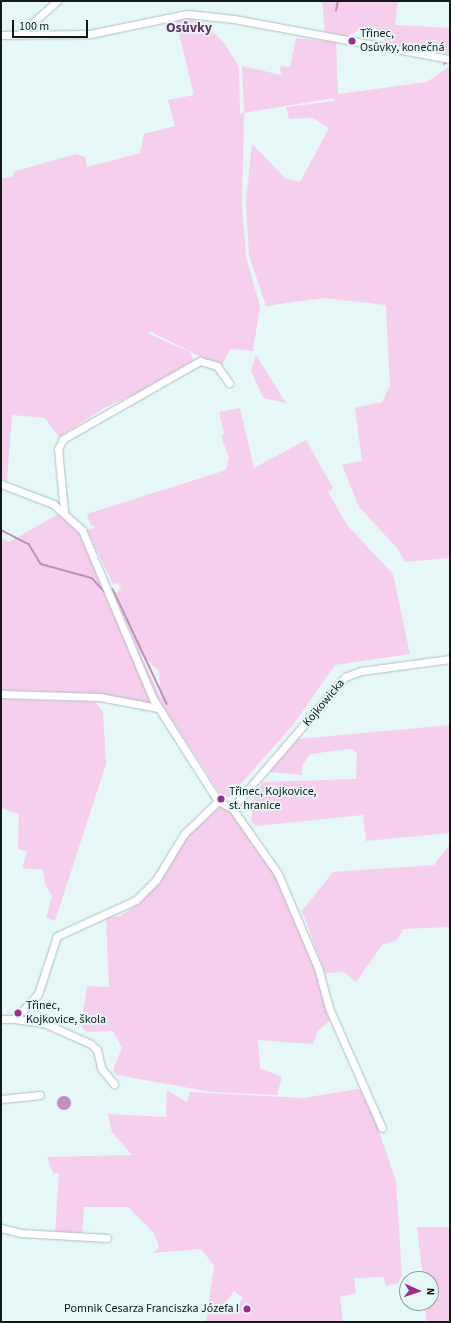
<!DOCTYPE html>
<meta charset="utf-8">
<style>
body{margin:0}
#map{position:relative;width:451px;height:1323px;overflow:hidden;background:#e5f8f7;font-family:"Source Sans 3",sans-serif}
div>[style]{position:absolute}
.green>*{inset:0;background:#f6ceee}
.water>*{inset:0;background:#c390b9}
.round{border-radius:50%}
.stream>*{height:1.5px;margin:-0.75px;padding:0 0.75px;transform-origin:0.75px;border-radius:0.75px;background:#c390b9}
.roads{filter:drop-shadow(0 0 1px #afc1c0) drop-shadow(0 0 1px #afc1c0)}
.minor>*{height:7px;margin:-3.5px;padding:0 3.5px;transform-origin:3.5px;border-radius:3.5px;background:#fff}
.dots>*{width:11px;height:11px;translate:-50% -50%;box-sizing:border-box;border:2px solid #e5f8f7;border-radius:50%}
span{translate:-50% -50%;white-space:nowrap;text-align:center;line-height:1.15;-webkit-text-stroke:3.5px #e5f8f7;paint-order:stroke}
.poi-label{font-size:12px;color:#121918}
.left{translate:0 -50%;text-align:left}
.right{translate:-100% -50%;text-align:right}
.street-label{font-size:12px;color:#121918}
.quarter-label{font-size:14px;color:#66305e;font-weight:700}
.frame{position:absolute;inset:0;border:2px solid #121918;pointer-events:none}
.north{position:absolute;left:399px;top:1271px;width:40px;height:40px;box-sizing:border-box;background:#e5f8f7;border:1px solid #919f9e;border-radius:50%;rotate:93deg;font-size:11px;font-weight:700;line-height:16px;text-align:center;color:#121918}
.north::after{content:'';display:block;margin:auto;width:14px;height:18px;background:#9a2d8d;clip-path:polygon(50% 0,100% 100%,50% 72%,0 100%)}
.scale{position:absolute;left:12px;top:20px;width:76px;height:18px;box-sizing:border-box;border:2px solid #121918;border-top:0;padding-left:5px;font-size:12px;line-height:14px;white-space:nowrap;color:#121918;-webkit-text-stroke:3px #e5f8f7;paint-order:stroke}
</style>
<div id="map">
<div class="green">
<i style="clip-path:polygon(322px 1px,398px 1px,395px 25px,450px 28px,450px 54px,384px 43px,383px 32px,369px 25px,345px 37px,325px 34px)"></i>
<i style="clip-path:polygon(175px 18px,199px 18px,225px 44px,239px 67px,240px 115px,244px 112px,242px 66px,281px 75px,280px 66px,290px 67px,296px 38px,336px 42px,338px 94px,427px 82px,450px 66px,450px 558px,405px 562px,397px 548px,359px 507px,342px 465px,362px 461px,355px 408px,382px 402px,390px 385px,386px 305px,324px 298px,266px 306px,249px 256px,246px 202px,252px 144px,285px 178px,300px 182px,329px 128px,313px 118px,289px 119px,286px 107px,335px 101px,334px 98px,244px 113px,242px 203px,246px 257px,260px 306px,253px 351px,230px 349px,221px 367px,151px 332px,147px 333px,190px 352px,194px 361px,148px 388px,102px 409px,59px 437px,45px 418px,12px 415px,7px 481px,1px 478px,1px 179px,13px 176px,15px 171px,77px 154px,85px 157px,87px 167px,140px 153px,144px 134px,175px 126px,168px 100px,194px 95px)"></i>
<i style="clip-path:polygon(256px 355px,286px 403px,263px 398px,251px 371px)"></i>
<i style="clip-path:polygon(evenodd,240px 408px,254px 468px,306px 440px,333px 488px,328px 492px,347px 525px,393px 574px,410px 654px,335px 665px,293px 725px,229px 797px,223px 798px,156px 695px,148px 704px,72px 693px,1px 690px,1px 537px,9px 542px,60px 513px,82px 537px,128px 648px,139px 652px,115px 595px,121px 588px,119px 583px,113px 584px,87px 530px,96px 527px,90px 524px,87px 514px,226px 470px,229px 457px,221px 437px,224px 433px,219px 412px,240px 408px,140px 653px,159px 671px,161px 699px,140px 653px)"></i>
<i style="clip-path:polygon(1px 699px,95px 702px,103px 711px,106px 764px,55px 921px,46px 918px,52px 896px,45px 884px,43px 870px,22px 868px,27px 852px,18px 849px,19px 814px,1px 808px)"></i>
<i style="clip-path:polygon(450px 725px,450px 833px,366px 841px,363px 815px,257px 826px,251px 822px,254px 795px,264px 782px,356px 779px,357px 753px,350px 749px,310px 754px,302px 766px,302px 775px,269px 772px,298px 739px)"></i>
<i style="clip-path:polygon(220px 807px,230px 810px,252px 841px,250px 845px,255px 846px,279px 880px,307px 944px,332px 1018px,318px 1031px,313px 1044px,258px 1040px,260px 1068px,282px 1077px,277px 1095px,211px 1092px,117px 1075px,113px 1070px,122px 1048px,113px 1031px,87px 1032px,81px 1026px,87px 986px,109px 987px,106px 917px,120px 916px,133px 908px,155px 887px,187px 836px)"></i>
<i style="clip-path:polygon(450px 844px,450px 927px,403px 929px,397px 940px,382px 945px,356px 982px,344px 972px,325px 973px,302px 911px,333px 872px,434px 865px)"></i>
<i style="clip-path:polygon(evenodd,358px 1089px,363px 1091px,370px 1105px,396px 1181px,402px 1276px,398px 1283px,386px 1286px,384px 1277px,354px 1278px,356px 1293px,340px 1297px,343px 1322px,206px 1322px,214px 1266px,201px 1249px,153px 1253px,159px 1247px,154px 1233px,128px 1207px,84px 1207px,82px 1233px,55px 1234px,59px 1173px,53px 1173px,47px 1157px,132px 1155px,112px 1132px,108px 1114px,166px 1117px,167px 1090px,187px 1102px,190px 1092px,303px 1098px,358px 1089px,234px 1291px,243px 1298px,232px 1312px,224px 1305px,234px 1291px)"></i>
<i style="clip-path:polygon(417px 1227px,450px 1227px,450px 1322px,426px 1322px,425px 1303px,431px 1303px,431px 1279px,423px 1279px)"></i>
</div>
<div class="water">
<i class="round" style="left:57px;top:1096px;width:14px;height:14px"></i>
</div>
<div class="stream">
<i style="left:336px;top:11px;width:10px;rotate:-79deg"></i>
<i style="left:444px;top:64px;width:4px;rotate:-34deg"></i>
<i style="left:1px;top:530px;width:31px;rotate:27deg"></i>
<i style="left:29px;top:544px;width:23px;rotate:59deg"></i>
<i style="left:41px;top:564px;width:53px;rotate:15.4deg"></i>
<i style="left:92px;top:578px;width:18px;rotate:47deg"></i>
<i style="left:113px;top:589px;width:127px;rotate:64.8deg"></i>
</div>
<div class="roads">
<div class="minor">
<i style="left:20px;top:34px;width:50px;rotate:-41.7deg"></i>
<i style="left:1px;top:35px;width:89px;rotate:-0.6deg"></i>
<i style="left:90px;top:34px;width:99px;rotate:-11.7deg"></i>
<i style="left:187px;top:14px;width:47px;rotate:6.1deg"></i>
<i style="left:234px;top:19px;width:220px;rotate:10.5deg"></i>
<i style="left:1px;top:484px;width:56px;rotate:21deg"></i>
<i style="left:53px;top:504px;width:39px;rotate:42deg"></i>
<i style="left:82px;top:530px;width:183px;rotate:67.2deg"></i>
<i style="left:153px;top:699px;width:121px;rotate:57.5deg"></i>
<i style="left:218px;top:801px;width:47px;rotate:135.9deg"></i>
<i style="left:184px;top:834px;width:54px;rotate:121.3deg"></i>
<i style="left:156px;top:880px;width:28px;rotate:135deg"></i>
<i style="left:136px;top:900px;width:87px;rotate:155.5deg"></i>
<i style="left:57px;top:936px;width:61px;rotate:108.1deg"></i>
<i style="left:38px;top:994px;width:34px;rotate:133deg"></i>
<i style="left:15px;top:1019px;width:14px;rotate:180deg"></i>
<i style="left:64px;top:511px;width:62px;rotate:-95.5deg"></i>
<i style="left:58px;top:449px;width:11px;rotate:-63deg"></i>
<i style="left:63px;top:439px;width:158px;rotate:-29.7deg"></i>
<i style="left:200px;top:361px;width:18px;rotate:16deg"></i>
<i style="left:217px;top:366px;width:21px;rotate:55deg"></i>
<i style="left:1px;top:694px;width:99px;rotate:1.7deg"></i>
<i style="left:100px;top:697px;width:59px;rotate:10.7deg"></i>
<i style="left:218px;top:801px;width:16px;rotate:27deg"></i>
<i style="left:232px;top:808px;width:80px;rotate:55.1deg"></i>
<i style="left:278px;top:874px;width:102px;rotate:66.9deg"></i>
<i style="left:318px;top:968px;width:41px;rotate:74.6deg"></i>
<i style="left:329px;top:1008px;width:131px;rotate:66.2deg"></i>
<i style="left:232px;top:808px;width:173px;rotate:-49.2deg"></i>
<i style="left:345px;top:677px;width:17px;rotate:-21deg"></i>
<i style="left:361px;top:671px;width:90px;rotate:-7.7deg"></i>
<i style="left:15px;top:1019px;width:29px;rotate:8deg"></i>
<i style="left:44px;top:1023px;width:51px;rotate:24.1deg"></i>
<i style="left:91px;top:1044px;width:8px;rotate:45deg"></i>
<i style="left:97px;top:1050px;width:18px;rotate:77deg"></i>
<i style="left:101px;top:1068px;width:21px;rotate:51deg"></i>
<i style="left:1px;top:1099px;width:39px;rotate:-6deg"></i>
<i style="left:1px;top:1228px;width:21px;rotate:14deg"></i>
<i style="left:21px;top:1233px;width:86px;rotate:3.3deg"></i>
</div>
</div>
<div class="dots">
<i style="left:352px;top:41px;background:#9a2d8d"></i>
<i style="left:221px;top:799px;background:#9a2d8d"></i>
<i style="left:18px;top:1013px;background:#9a2d8d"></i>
<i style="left:247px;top:1309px;background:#9a2d8d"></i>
</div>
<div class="poi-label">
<span class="left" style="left:360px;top:41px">Třinec,<br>Osůvky, konečná</span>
<span class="left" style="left:229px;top:799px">Třinec, Kojkovice,<br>st. hranice</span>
<span class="left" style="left:26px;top:1013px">Třinec,<br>Kojkovice, škola</span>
<span class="right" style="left:239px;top:1309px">Pomnik Cesarza Franciszka Józefa I</span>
</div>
<div class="street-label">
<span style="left:324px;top:703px;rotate:-50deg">Kojkowicka</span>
</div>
<div class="quarter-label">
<span style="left:189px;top:28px">Osůvky</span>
</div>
<div class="frame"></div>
<div class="north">N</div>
<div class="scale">100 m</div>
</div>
